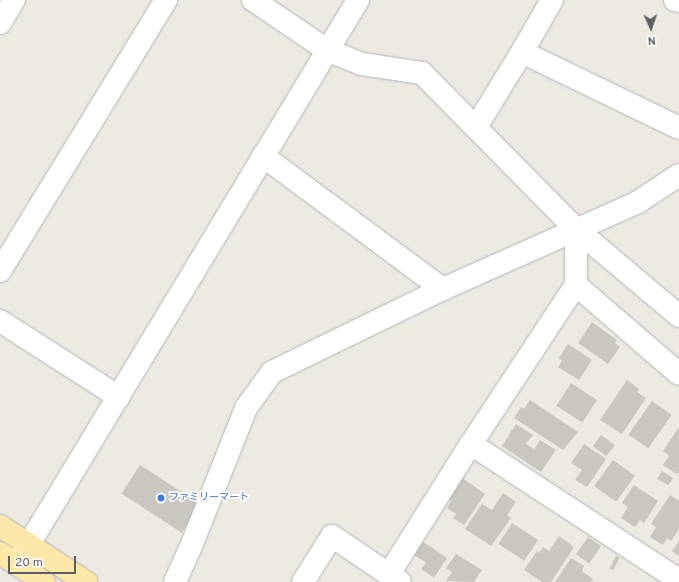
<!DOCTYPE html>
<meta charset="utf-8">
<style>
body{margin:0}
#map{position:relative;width:679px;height:582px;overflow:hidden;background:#edeae2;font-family:Overpass,"Noto Sans JP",sans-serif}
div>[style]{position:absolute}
.building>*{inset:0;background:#cac7c1;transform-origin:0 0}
.roads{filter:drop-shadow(0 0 1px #b3b5b9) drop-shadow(0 0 1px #b3b5b9)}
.minor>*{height:22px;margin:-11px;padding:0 11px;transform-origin:11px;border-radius:11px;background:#fff}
.major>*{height:22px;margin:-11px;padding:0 11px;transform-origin:11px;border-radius:11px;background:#fde8a7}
.dots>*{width:11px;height:11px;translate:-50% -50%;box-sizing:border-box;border:2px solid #fff;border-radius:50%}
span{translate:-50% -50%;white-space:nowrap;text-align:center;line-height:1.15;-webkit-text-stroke:3.5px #fff;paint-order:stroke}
.shop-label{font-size:10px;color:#366cbe}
.left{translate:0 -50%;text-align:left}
.north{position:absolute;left:631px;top:8px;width:40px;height:40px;-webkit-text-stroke:3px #fff;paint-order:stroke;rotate:177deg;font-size:11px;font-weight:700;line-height:16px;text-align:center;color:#5a5f63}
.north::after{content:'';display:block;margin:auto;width:14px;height:18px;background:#5a5f63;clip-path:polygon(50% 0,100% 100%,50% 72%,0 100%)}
.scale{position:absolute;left:8px;top:556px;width:68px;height:18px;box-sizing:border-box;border:2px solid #5a5f63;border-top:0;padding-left:5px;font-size:12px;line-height:14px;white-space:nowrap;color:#5a5f63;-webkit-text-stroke:3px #fff;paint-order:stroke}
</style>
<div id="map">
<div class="building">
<i style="clip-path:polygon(592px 322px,617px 340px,615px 343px,620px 347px,608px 364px,578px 343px)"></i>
<i style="clip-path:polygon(568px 344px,592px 360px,579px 380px,558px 367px,562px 361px,559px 358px)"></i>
<i style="clip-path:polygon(627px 380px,639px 389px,637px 392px,646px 398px,622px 434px,600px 420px)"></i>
<i style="left:571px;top:383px;width:31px;height:27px;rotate:33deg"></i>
<i style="clip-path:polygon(530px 400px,578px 432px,563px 450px,514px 418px,521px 407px,524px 409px)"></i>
<i style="left:652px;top:401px;width:24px;height:41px;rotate:35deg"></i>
<i style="clip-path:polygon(516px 424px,533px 435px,526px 444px,534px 449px,540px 440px,556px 450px,541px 472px,502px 446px)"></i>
<i style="clip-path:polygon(679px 427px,679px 471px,677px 474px,663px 465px,669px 456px,663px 451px)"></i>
<i style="left:601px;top:435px;width:17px;height:14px;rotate:36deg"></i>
<i style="clip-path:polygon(584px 444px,606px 459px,587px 487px,575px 480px,582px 470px,571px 463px)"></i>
<i style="left:613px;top:460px;width:27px;height:32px;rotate:36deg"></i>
<i style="left:140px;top:465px;width:72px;height:34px;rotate:33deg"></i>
<i style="left:662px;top:471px;width:13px;height:9px;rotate:32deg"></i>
<i style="clip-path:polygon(461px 477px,485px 494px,464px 525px,453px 518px,456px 514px,447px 508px,451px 501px,448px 498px)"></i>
<i style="clip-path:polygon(634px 485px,658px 501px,644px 523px,640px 520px,635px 527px,621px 518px,628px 507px,622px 503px)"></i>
<i style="clip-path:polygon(503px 493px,516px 502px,507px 515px,511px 518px,491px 546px,465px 529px,482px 504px,492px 510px)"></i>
<i style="clip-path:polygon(670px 495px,679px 501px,679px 529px,671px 541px,667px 538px,663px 545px,650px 537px,656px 527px,651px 524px)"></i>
<i style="left:512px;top:523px;width:31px;height:25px;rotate:33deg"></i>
<i style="clip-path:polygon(559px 536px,574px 547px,551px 582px,542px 582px,524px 570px,537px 551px,539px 553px,543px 547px,549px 551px)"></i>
<i style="left:588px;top:537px;width:16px;height:21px;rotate:35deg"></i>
<i style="clip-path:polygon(422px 541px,447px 558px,434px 578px,421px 569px,426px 563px,413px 554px)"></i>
<i style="clip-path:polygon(679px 541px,679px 556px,672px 551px)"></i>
<i style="clip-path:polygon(456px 554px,482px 570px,474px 582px,446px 581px,452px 572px,446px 568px)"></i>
<i style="left:616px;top:556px;width:4px;height:14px;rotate:27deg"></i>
<i style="clip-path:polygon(571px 558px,584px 566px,582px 571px,593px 579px,591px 582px,555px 582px)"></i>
</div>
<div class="roads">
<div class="minor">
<i style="left:253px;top:0;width:89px;rotate:34deg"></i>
<i style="left:327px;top:50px;width:38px;rotate:22deg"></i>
<i style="left:362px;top:64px;width:61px;rotate:8.5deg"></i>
<i style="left:422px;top:73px;width:219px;rotate:45.4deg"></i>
<i style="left:576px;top:229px;width:135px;rotate:40.2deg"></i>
<i style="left:675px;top:0;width:4px;rotate:14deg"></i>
<i style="left:0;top:23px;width:27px;rotate:-59deg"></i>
<i style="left:522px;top:52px;width:174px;rotate:25.8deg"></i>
<i style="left:476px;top:127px;width:88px;rotate:-58.5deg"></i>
<i style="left:522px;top:52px;width:60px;rotate:-60deg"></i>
<i style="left:263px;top:156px;width:224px;rotate:36.5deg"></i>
<i style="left:0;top:271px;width:318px;rotate:-58.5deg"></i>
<i style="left:576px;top:285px;width:136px;rotate:40.8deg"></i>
<i style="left:0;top:321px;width:141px;rotate:32.6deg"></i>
<i style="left:471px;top:444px;width:249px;rotate:33.2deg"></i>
<i style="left:17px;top:564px;width:659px;rotate:-58.84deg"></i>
<i style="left:389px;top:574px;width:154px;rotate:-57.8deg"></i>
<i style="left:471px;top:444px;width:191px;rotate:-56.6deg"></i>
<i style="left:576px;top:285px;width:56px;rotate:-90deg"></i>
<i style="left:175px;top:582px;width:36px;rotate:-66deg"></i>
<i style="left:190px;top:549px;width:152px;rotate:-68.3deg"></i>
<i style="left:246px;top:408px;width:44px;rotate:-54.2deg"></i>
<i style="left:272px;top:372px;width:190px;rotate:-25.9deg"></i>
<i style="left:443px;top:289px;width:214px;rotate:-24deg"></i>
<i style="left:638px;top:202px;width:49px;rotate:-33.4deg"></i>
<i style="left:303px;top:582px;width:54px;rotate:-57.8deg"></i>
<i style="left:332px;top:536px;width:82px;rotate:34.1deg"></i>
</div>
<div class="major">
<i style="left:0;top:526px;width:103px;rotate:33.1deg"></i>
<i style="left:0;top:553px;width:53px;rotate:33.4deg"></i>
</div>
</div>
<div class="dots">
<i style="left:161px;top:498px;background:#3f7fe0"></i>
</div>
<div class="shop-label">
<span class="left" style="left:169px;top:498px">ファミリーマート</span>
</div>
<div class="north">N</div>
<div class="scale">20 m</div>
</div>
